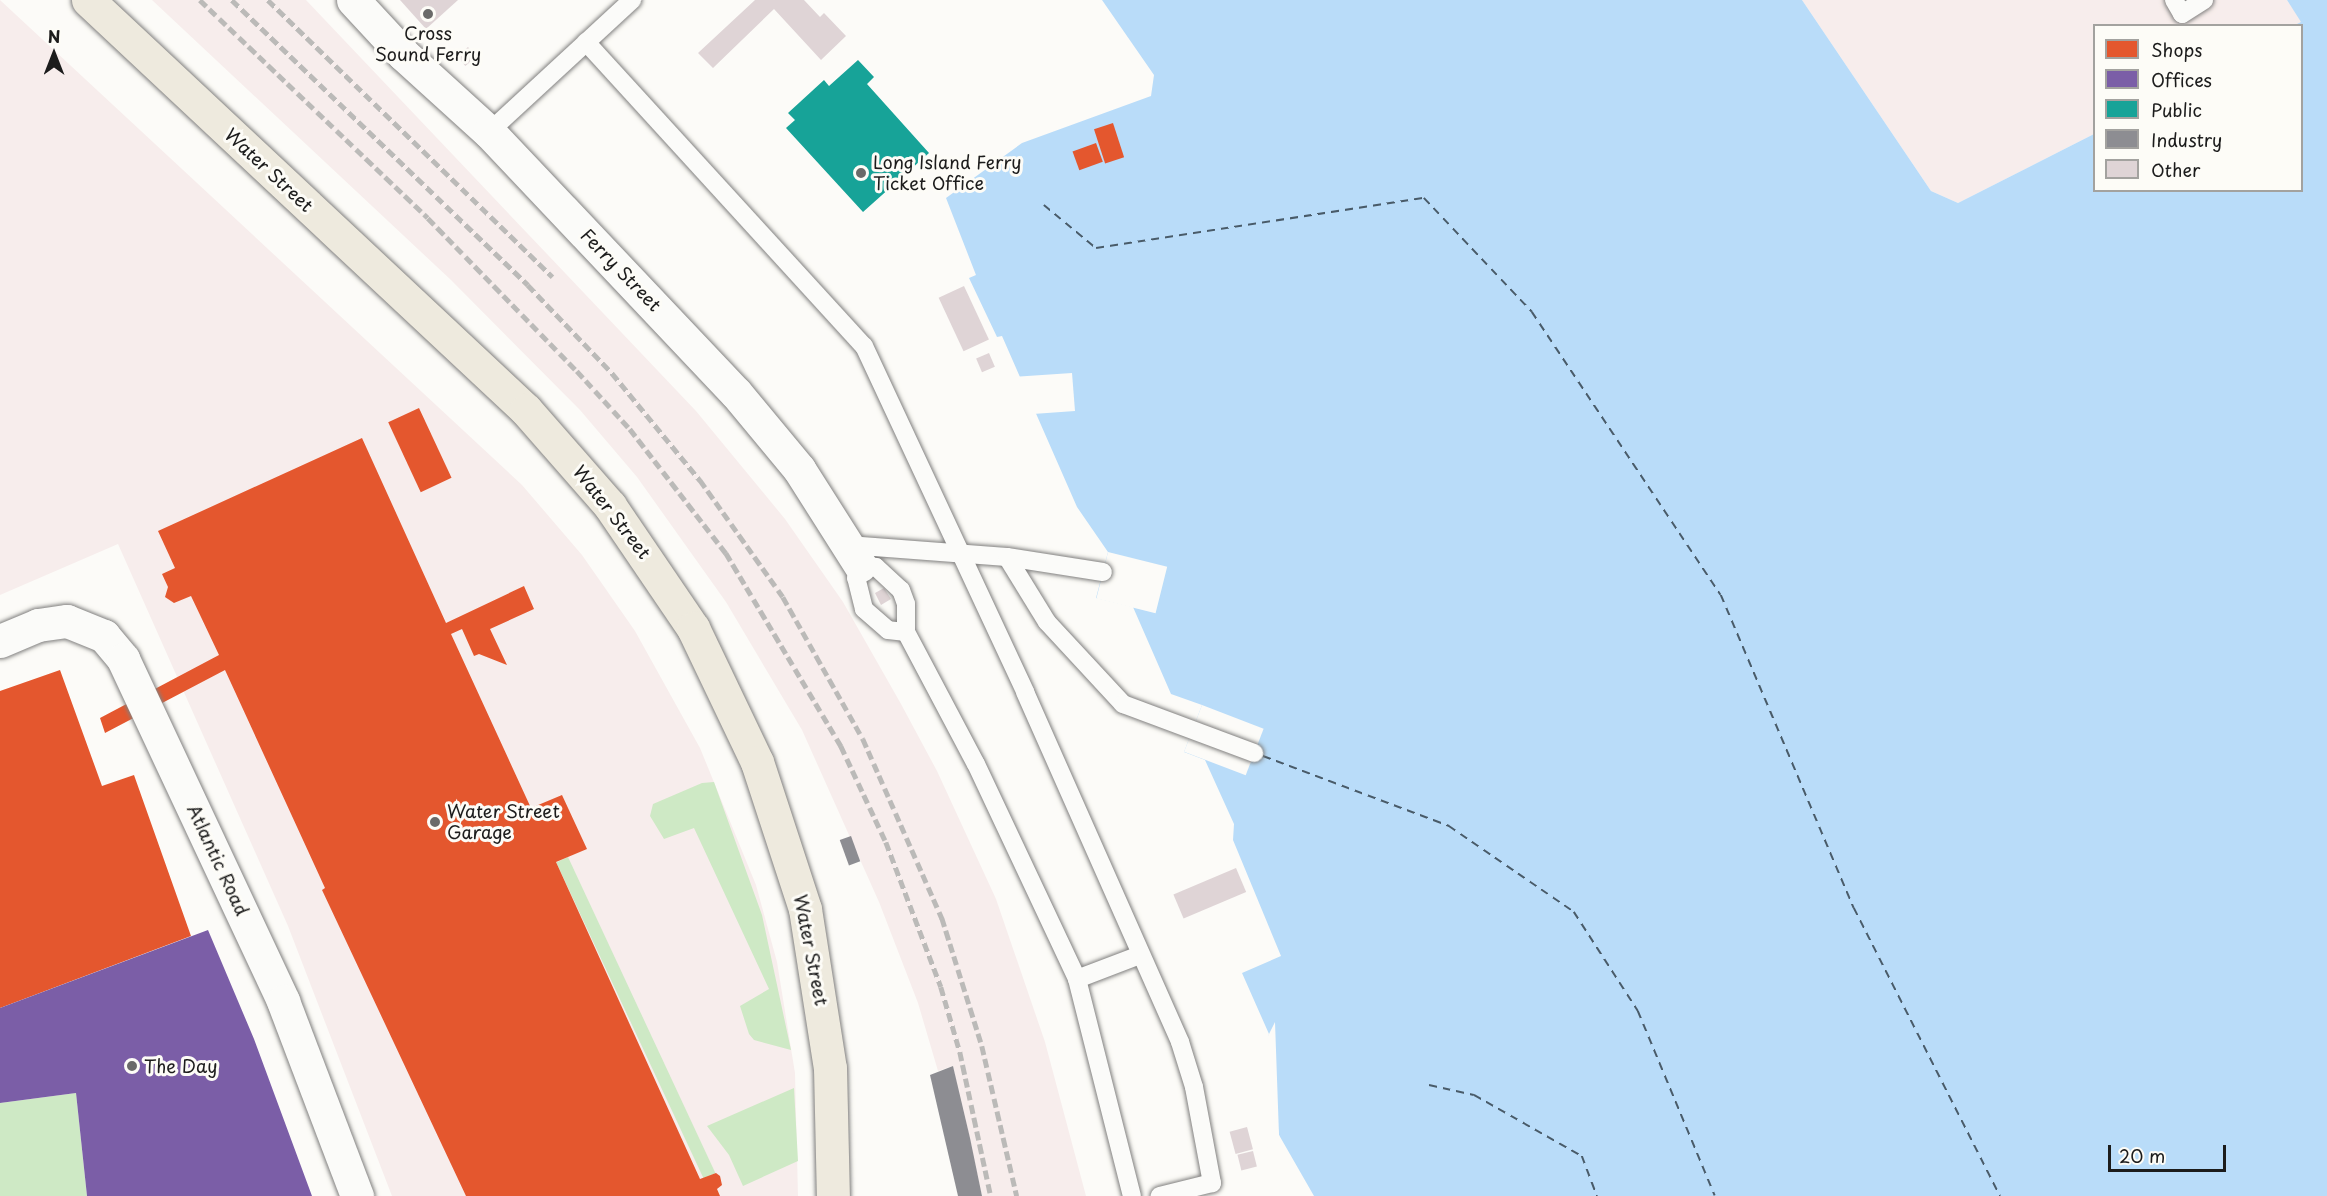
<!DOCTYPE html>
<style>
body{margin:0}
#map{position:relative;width:2327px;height:1196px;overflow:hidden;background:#fcfbf8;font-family:"Playpen Sans",sans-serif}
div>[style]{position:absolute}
.built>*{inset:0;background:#f7edec}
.green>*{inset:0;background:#cee9c5;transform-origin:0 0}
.water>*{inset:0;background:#b9dcf9}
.pier>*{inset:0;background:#fcfbf8;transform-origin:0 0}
.shops>*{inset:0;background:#e4572e;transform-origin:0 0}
.offices>*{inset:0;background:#7b5ea7}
.public>*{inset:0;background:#17a398}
.industry>*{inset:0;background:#8d8d92;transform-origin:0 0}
.ferry>*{height:1.5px;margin-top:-0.75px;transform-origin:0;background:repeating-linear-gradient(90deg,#495b69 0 8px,transparent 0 14px)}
.building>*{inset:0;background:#dfd4d6;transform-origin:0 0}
.roads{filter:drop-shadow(0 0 2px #81807f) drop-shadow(0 0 2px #81807f)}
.service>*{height:18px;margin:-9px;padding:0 9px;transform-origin:9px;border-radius:9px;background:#fbfbf9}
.minor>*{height:33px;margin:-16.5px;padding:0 16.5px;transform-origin:16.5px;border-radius:16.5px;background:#fbfbf9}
.primary>*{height:33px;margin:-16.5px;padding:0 16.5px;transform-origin:16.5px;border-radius:16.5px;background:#eeeade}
.rail>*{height:4.5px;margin-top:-2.25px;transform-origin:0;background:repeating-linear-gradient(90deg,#bbbab8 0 9px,transparent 0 13.5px)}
.dots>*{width:16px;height:16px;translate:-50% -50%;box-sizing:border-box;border:3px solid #fdfcf7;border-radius:50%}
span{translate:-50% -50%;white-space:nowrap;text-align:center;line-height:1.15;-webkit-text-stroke:6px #fdfcf7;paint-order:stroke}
.poi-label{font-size:18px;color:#1c1c1c}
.left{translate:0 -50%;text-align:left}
.street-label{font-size:18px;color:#1c1c1c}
.legend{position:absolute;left:2093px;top:24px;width:210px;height:168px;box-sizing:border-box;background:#fdfcf7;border:2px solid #a3a29f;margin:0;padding:8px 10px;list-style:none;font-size:18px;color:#1c1c1c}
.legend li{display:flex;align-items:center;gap:12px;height:30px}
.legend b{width:30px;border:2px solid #a3a29f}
.north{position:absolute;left:24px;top:24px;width:60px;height:60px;-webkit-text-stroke:4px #fdfcf7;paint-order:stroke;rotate:0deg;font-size:16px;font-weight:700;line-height:24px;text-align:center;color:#1c1c1c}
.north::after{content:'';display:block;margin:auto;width:21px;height:27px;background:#1c1c1c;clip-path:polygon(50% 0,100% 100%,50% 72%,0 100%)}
.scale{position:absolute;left:2108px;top:1145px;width:118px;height:27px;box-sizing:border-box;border:3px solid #1c1c1c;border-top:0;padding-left:8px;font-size:18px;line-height:21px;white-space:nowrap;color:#1c1c1c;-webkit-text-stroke:4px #fdfcf7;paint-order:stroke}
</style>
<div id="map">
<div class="built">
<i style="clip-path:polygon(0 0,522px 485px,582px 555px,635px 631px,700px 748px,756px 885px,777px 962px,795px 1073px,798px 1196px,392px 1196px,288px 926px,118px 544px,0 595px)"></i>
<i style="clip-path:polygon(152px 0,306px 0,696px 411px,785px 519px,843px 602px,901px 704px,937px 771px,996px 899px,1045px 1042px,1086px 1196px,982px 1196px,953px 1066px,938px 1071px,918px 1003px,879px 902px,802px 730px,726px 602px,637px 477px,580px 410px,451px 280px)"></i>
<i style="clip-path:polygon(1802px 0,2287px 0,2302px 22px,2295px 26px,2094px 26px,2094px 134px,1958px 203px,1931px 191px)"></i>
</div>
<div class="green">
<i style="clip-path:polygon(714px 782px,762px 915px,791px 1050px,754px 1040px,749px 1034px,740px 1006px,769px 989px,694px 828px,664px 839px,650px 816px,653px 804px,702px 783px)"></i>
<i style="left:568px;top:857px;width:349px;height:13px;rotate:65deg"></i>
<i style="clip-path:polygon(794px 1088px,798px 1161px,743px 1186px,729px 1155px,707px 1126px)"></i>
<i style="clip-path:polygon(76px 1093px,87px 1196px,0 1196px,0 1103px)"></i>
</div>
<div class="water">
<i style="clip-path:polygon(1102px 0,1802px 0,1931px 191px,1958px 203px,2094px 134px,2094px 190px,2302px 190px,2302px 26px,2295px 25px,2301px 22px,2287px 0,2327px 0,2327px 1196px,1289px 1196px,1265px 1048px,1269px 1034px,1242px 973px,1281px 956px,1233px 840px,1234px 824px,1205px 760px,1184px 752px,1202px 705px,1171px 694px,1133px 607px,1096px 598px,1108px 552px,1077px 507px,1002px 336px,997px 337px,969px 278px,976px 275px,946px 198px,1022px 143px,1151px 96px,1154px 75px)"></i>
</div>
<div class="pier">
<i style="clip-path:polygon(1072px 373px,1075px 411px,1033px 414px,1014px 377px)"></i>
<i style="left:1108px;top:552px;width:61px;height:48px;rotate:14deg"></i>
<i style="left:1202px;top:705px;width:66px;height:50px;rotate:21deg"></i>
<i style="clip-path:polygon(1275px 1022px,1279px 1135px,1314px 1196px,1286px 1196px,1262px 1132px,1257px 1095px,1262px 1048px)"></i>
</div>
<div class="shops">
<i style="left:1113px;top:123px;width:36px;height:20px;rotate:72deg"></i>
<i style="left:1096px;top:143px;width:20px;height:25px;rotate:70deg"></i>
<i style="left:419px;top:408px;width:77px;height:34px;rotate:65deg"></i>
<i style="clip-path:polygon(362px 438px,446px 623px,524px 586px,534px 609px,490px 629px,507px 665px,479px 654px,474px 656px,462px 629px,451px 634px,531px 808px,562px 795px,587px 849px,556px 862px,700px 1179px,716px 1173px,720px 1176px,722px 1185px,717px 1189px,720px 1196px,466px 1196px,322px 890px,325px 888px,225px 670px,105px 733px,100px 718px,219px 655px,191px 596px,174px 603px,165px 597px,168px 587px,162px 574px,175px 568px,158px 531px)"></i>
<i style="clip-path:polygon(60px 670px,102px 786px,134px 775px,191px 936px,0 1008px,0 691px)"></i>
</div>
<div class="offices">
<i style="clip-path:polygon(208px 930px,254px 1039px,312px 1196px,87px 1196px,76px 1093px,0 1103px,0 1008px)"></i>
</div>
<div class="public">
<i style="clip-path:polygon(858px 60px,874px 77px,867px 84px,929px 153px,863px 212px,786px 128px,795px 120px,788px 113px,824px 80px,829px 86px)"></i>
</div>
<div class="industry">
<i style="left:851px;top:836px;width:27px;height:12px;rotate:70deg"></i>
<i style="clip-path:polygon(953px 1066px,970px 1138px,982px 1196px,958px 1196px,930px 1075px)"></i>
</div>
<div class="ferry">
<i style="left:1044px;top:205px;width:67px;rotate:39.6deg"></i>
<i style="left:1096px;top:248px;width:332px;rotate:-8.7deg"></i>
<i style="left:1424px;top:198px;width:157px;rotate:46.5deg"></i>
<i style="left:1532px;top:312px;width:340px;rotate:56.3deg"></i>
<i style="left:1721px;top:595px;width:340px;rotate:67deg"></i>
<i style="left:1854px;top:908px;width:323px;rotate:63.1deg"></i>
<i style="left:1263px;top:756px;width:199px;rotate:20.6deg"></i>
<i style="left:1449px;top:826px;width:152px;rotate:34.5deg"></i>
<i style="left:1574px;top:912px;width:118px;rotate:57.1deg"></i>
<i style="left:1638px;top:1011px;width:200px;rotate:67.4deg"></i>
<i style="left:1429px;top:1085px;width:46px;rotate:12.5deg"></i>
<i style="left:1474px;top:1095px;width:124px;rotate:29.5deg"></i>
<i style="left:1582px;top:1156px;width:43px;rotate:69.4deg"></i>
</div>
<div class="building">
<i style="clip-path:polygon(400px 0,458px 0,426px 29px)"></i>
<i style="clip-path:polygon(755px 0,804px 0,820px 17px,824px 13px,846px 36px,821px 60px,774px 9px,713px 68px,698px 53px)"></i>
<i style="left:468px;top:47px;width:13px;height:14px;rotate:51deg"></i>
<i style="left:964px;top:286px;width:59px;height:28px;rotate:65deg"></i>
<i style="left:989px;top:353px;width:15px;height:14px;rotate:67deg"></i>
<i style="clip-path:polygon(884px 588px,891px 599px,881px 605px,875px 593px)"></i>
<i style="left:1236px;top:868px;width:26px;height:68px;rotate:67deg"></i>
<i style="left:1247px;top:1127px;width:23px;height:18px;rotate:75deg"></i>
<i style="left:1253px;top:1151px;width:16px;height:16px;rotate:76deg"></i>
</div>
<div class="roads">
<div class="service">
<i style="left:2174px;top:0;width:16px;rotate:60deg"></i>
<i style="left:2182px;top:14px;width:26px;rotate:-32deg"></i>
<i style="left:586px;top:42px;width:412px;rotate:47.6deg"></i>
<i style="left:864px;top:346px;width:382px;rotate:65deg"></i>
<i style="left:1025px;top:692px;width:383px;rotate:66.1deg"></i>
<i style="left:1180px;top:1042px;width:47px;rotate:72.7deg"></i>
<i style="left:1194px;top:1087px;width:98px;rotate:79.4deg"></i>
<i style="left:1212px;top:1183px;width:54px;rotate:166deg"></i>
<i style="left:489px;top:132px;width:195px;rotate:-42.7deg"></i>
<i style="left:848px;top:545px;width:159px;rotate:4.3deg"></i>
<i style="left:1007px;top:557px;width:97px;rotate:8.9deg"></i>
<i style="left:1007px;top:557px;width:76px;rotate:58.4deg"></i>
<i style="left:1047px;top:622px;width:112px;rotate:47.2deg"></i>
<i style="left:1123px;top:704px;width:140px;rotate:20.5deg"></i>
<i style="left:906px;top:632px;width:18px;rotate:-174deg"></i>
<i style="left:888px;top:630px;width:32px;rotate:-139deg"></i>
<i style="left:864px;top:609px;width:32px;rotate:-104deg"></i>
<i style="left:856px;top:578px;width:14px;rotate:-73deg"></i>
<i style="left:860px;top:565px;width:16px;rotate:7deg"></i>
<i style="left:876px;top:567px;width:34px;rotate:43deg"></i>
<i style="left:901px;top:590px;width:15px;rotate:70deg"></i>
<i style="left:906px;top:604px;width:28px;rotate:90deg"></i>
<i style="left:906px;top:632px;width:149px;rotate:62.1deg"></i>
<i style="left:976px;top:764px;width:238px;rotate:64.8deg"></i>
<i style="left:1077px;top:979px;width:224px;rotate:75.8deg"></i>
<i style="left:1077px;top:979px;width:67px;rotate:-20.9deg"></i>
</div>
<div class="minor">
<i style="left:353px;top:0;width:74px;rotate:47.2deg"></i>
<i style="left:403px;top:54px;width:116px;rotate:42.2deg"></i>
<i style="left:489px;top:132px;width:359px;rotate:46.6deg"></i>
<i style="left:736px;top:393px;width:99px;rotate:50.3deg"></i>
<i style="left:799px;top:469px;width:114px;rotate:57.6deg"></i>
<i style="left:0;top:641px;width:41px;rotate:-22.8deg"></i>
<i style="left:38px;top:625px;width:29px;rotate:-8deg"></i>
<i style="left:67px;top:621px;width:40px;rotate:22deg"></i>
<i style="left:104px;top:636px;width:30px;rotate:50deg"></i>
<i style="left:123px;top:659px;width:378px;rotate:64.9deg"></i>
<i style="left:283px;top:1001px;width:209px;rotate:69.2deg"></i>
</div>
<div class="primary">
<i style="left:88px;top:0;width:600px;rotate:43.11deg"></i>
<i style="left:526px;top:410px;width:128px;rotate:48.8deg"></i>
<i style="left:610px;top:506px;width:148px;rotate:55.8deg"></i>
<i style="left:693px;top:628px;width:148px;rotate:64.5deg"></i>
<i style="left:757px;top:762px;width:155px;rotate:71.9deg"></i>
<i style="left:805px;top:909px;width:161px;rotate:81.1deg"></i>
<i style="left:830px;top:1068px;width:128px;rotate:88.7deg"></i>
</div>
</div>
<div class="rail">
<i style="left:200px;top:0;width:315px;rotate:43.7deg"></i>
<i style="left:428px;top:218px;width:214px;rotate:45.8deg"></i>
<i style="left:577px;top:371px;width:79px;rotate:47.6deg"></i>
<i style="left:630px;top:429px;width:157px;rotate:52.3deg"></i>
<i style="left:726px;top:553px;width:225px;rotate:59.2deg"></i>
<i style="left:841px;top:746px;width:106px;rotate:64.9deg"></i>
<i style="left:886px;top:842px;width:155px;rotate:69.2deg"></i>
<i style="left:941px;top:987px;width:68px;rotate:73.7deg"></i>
<i style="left:960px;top:1052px;width:147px;rotate:77.9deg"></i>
<i style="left:232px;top:0;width:411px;rotate:43.9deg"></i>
<i style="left:528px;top:285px;width:122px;rotate:46.3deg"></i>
<i style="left:612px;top:373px;width:139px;rotate:50.6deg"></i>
<i style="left:700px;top:480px;width:143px;rotate:54.6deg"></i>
<i style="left:783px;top:597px;width:163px;rotate:60.6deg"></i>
<i style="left:863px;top:739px;width:196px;rotate:66.2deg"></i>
<i style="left:942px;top:918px;width:134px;rotate:72.6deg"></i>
<i style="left:982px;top:1046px;width:154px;rotate:76.9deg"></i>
<i style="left:268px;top:0;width:397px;rotate:44.2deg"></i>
</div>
<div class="dots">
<i style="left:428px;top:14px;background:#6a6a69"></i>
<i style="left:861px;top:173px;background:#6a6a69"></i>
<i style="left:435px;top:822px;background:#6a6a69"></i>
<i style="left:132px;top:1066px;background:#6a6a69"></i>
</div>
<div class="poi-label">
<span style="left:428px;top:44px">Cross<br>Sound Ferry</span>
<span class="left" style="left:873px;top:173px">Long Island Ferry<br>Ticket Office</span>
<span class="left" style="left:447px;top:822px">Water Street<br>Garage</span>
<span class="left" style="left:144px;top:1066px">The Day</span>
</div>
<div class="street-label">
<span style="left:269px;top:170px;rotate:43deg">Water Street</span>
<span style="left:621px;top:270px;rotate:46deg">Ferry Street</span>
<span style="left:612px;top:512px;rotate:52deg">Water Street</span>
<span style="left:218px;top:860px;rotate:65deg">Atlantic Road</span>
<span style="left:811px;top:950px;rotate:79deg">Water Street</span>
</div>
<ul class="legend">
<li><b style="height:16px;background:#e4572e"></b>Shops</li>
<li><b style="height:16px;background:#7b5ea7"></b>Offices</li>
<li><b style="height:16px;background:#17a398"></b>Public</li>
<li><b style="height:16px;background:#8d8d92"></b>Industry</li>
<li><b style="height:16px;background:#dfd4d6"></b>Other</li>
</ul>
<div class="north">N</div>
<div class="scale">20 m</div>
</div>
